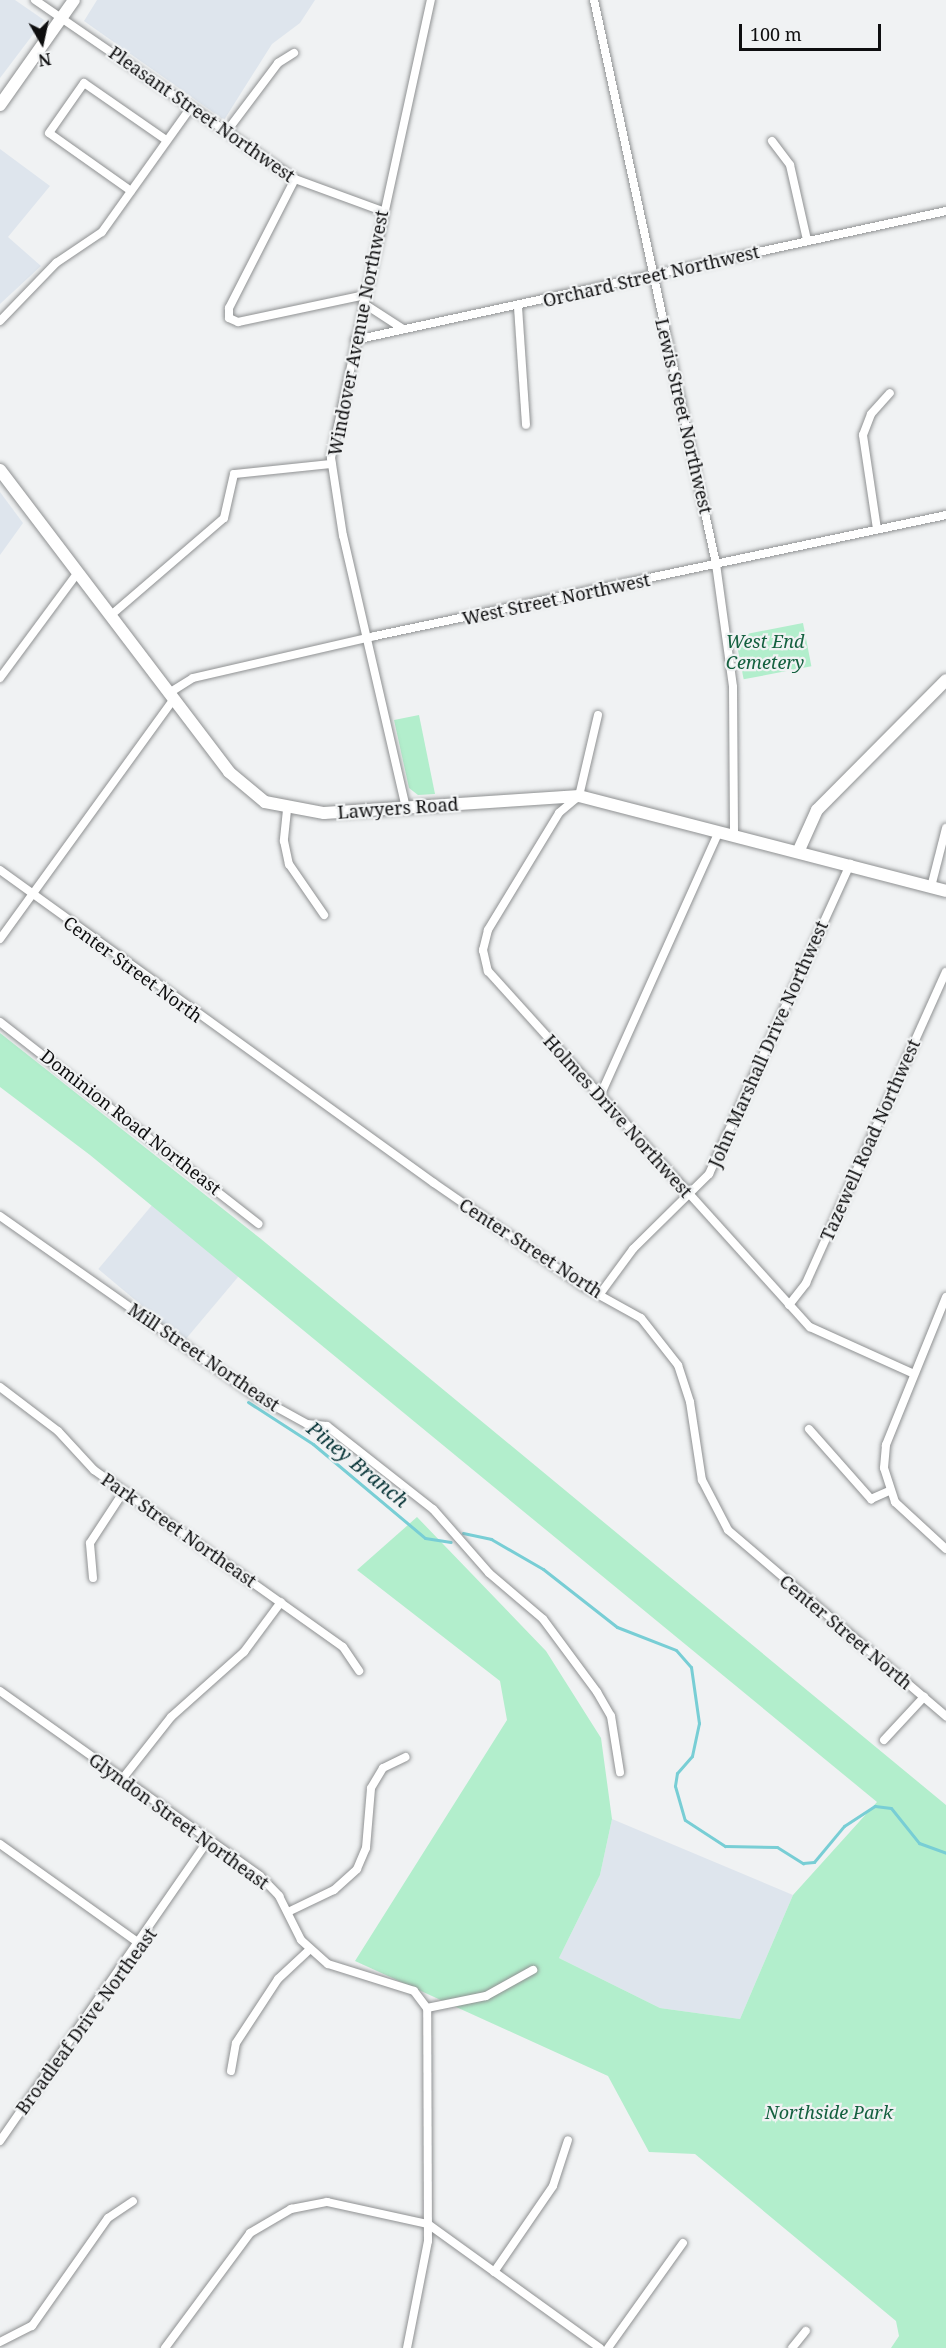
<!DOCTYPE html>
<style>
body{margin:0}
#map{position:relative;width:946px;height:2348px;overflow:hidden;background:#f0f2f3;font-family:"Noto Serif",serif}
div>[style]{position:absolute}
.built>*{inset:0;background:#dee5ed;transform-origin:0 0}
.green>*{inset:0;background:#b2eecc;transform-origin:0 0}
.stream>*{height:3px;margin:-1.5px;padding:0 1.5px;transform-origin:1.5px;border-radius:1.5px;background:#78ced5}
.roads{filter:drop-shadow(0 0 2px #8f9192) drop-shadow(0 0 2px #8f9192)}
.minor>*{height:8px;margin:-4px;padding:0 4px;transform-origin:4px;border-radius:4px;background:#fff}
.secondary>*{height:12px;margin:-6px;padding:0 6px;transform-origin:6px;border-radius:6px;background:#fff}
.primary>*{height:12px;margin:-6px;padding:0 6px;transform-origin:6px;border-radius:6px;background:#fff}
span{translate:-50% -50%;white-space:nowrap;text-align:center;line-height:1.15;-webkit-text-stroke:4.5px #f0f2f3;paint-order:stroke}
.street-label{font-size:18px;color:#0e0e0f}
.park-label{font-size:18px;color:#14603f;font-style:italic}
.water-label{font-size:20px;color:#063336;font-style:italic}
.north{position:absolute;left:12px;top:12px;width:60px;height:60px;-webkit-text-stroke:4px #f0f2f3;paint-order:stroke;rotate:171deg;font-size:16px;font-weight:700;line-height:24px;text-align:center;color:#0e0e0f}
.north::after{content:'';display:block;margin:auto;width:21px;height:27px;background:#0e0e0f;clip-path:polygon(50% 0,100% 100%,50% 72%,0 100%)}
.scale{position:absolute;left:739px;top:24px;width:142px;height:27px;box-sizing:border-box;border:3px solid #0e0e0f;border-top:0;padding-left:8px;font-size:18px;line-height:21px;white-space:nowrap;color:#0e0e0f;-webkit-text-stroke:4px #f0f2f3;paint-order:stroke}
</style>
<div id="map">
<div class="built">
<i style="clip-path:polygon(0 0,15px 0,44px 20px,0 78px)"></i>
<i style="clip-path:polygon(97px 0,315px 0,300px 23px,272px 44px,224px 120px,84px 21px)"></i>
<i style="clip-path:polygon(0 149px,50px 186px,8px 237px,41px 266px,0 304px)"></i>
<i style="clip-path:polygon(0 492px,23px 523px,0 555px)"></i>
<i style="left:153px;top:1204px;width:112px;height:85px;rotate:40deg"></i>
<i style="clip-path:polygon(612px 1819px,793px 1895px,740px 2019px,660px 2008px,559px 1958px,600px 1875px)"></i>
</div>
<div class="green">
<i style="left:803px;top:623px;width:44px;height:69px;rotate:79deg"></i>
<i style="clip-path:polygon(419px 715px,435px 794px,418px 795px,409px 788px,394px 720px)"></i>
<i style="clip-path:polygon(0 1033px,261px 1239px,946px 1805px,946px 2348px,891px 2348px,899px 2336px,896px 2321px,695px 2154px,649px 2152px,608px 2076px,355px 1961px,507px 1720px,500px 1681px,357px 1570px,417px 1517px,546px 1651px,601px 1738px,612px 1819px,600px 1875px,559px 1958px,660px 2008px,740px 2019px,793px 1895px,877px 1802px,90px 1155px,0 1087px)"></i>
</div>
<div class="stream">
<i style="left:248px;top:1402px;width:77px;rotate:32.9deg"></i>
<i style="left:313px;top:1444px;width:146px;rotate:40deg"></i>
<i style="left:425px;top:1538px;width:26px;rotate:9deg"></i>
<i style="left:463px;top:1533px;width:29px;rotate:12deg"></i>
<i style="left:491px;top:1539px;width:60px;rotate:30deg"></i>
<i style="left:543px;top:1569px;width:94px;rotate:38.1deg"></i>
<i style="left:617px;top:1627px;width:63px;rotate:21.3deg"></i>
<i style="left:676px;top:1650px;width:23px;rotate:49deg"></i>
<i style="left:691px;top:1667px;width:57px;rotate:81.9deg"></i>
<i style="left:699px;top:1723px;width:34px;rotate:102deg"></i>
<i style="left:692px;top:1756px;width:23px;rotate:131deg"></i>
<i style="left:677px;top:1773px;width:13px;rotate:99deg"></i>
<i style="left:675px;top:1786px;width:35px;rotate:74deg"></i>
<i style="left:685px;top:1820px;width:48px;rotate:33deg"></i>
<i style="left:725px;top:1846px;width:52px;rotate:1.1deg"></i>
<i style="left:777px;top:1847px;width:31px;rotate:32deg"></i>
<i style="left:803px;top:1863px;width:11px;rotate:-5deg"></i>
<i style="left:814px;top:1862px;width:47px;rotate:-50.2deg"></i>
<i style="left:844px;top:1826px;width:37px;rotate:-33deg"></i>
<i style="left:875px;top:1806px;width:16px;rotate:7deg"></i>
<i style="left:891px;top:1808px;width:45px;rotate:51.3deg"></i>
<i style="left:919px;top:1843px;width:29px;rotate:20deg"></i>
</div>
<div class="roads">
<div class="minor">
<i style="left:35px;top:0;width:316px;rotate:34.5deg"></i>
<i style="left:295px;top:179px;width:93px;rotate:20.2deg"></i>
<i style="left:594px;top:0;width:577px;rotate:77.79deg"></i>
<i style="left:716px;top:564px;width:124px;rotate:82.1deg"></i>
<i style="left:733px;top:687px;width:150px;rotate:89.6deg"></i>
<i style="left:227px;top:131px;width:85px;rotate:-53.1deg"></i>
<i style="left:278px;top:63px;width:19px;rotate:-32deg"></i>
<i style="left:772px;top:141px;width:30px;rotate:53deg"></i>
<i style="left:790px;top:165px;width:77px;rotate:77.2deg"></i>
<i style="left:295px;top:179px;width:145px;rotate:117.1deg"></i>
<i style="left:229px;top:308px;width:10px;rotate:90deg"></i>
<i style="left:229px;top:318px;width:10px;rotate:24deg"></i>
<i style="left:238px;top:322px;width:130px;rotate:-12deg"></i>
<i style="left:131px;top:191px;width:100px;rotate:-144.7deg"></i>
<i style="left:49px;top:133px;width:61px;rotate:-55deg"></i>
<i style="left:84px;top:83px;width:100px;rotate:34.8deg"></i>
<i style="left:363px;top:303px;width:48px;rotate:33deg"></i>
<i style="left:518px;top:307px;width:118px;rotate:86.1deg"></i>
<i style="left:0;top:321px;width:81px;rotate:-46deg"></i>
<i style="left:56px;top:263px;width:55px;rotate:-34deg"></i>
<i style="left:102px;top:232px;width:153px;rotate:-54.5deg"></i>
<i style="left:355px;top:340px;width:605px;rotate:-12.31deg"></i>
<i style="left:877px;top:529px;width:95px;rotate:-98.5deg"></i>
<i style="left:863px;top:435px;width:22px;rotate:-69deg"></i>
<i style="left:871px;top:414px;width:28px;rotate:-48deg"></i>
<i style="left:110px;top:616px;width:150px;rotate:-40.7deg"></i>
<i style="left:224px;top:518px;width:45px;rotate:-77.2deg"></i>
<i style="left:234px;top:474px;width:98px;rotate:-5.9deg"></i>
<i style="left:0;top:678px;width:128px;rotate:-53.6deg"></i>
<i style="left:169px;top:693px;width:28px;rotate:-32deg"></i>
<i style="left:193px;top:678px;width:187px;rotate:-13deg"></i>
<i style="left:375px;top:636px;width:584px;rotate:-11.96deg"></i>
<i style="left:598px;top:715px;width:83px;rotate:103.2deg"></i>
<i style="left:579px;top:796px;width:26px;rotate:140deg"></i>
<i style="left:559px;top:813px;width:137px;rotate:121.3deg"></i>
<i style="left:488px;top:930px;width:21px;rotate:104deg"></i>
<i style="left:483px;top:950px;width:22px;rotate:77deg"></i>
<i style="left:488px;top:971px;width:480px;rotate:47.9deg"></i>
<i style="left:810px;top:1327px;width:114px;rotate:24.3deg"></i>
<i style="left:406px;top:808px;width:279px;rotate:-103deg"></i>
<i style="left:343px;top:536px;width:79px;rotate:-98.7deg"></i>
<i style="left:331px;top:458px;width:469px;rotate:-77.7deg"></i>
<i style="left:287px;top:810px;width:31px;rotate:96deg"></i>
<i style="left:284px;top:841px;width:24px;rotate:78deg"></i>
<i style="left:289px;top:864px;width:62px;rotate:55.5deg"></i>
<i style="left:0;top:870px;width:535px;rotate:35.8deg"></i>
<i style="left:434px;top:1183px;width:181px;rotate:34.7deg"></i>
<i style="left:583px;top:1286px;width:66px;rotate:28.9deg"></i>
<i style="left:641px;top:1318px;width:60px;rotate:51.8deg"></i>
<i style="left:678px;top:1365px;width:39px;rotate:72deg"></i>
<i style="left:690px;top:1402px;width:79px;rotate:81.3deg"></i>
<i style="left:702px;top:1480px;width:56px;rotate:62.5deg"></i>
<i style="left:728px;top:1530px;width:287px;rotate:40.5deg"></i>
<i style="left:931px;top:887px;width:61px;rotate:-75.7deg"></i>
<i style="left:0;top:939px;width:296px;rotate:-54.1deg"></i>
<i style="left:0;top:1022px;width:328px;rotate:38deg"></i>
<i style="left:600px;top:1096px;width:288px;rotate:-65.8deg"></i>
<i style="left:0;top:1216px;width:315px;rotate:35.1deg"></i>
<i style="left:258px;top:1397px;width:56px;rotate:28.9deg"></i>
<i style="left:307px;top:1424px;width:20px;rotate:6deg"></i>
<i style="left:327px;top:1426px;width:135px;rotate:38.1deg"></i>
<i style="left:433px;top:1509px;width:85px;rotate:48.8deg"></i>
<i style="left:489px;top:1573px;width:71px;rotate:40.4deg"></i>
<i style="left:543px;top:1619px;width:91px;rotate:53.5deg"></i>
<i style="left:597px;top:1692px;width:28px;rotate:60deg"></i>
<i style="left:611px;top:1716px;width:57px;rotate:80.9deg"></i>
<i style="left:600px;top:1294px;width:56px;rotate:-53.7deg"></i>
<i style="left:633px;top:1249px;width:107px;rotate:-44.6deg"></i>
<i style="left:709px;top:1174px;width:341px;rotate:-65.5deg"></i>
<i style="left:946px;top:1297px;width:160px;rotate:112.1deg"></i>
<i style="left:886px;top:1445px;width:23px;rotate:95deg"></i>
<i style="left:884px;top:1468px;width:36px;rotate:72deg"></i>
<i style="left:895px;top:1502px;width:69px;rotate:42.7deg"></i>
<i style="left:789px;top:1305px;width:28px;rotate:-52deg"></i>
<i style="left:806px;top:1283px;width:341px;rotate:-65.8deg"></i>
<i style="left:0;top:1387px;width:73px;rotate:37.2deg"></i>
<i style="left:58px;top:1431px;width:53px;rotate:47.3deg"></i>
<i style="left:94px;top:1470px;width:305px;rotate:35.4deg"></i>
<i style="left:343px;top:1647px;width:29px;rotate:56deg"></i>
<i style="left:809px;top:1429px;width:94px;rotate:48.5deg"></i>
<i style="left:871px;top:1499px;width:20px;rotate:-24deg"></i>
<i style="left:93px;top:1578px;width:35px;rotate:-95deg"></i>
<i style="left:90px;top:1543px;width:62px;rotate:-56.8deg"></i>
<i style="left:0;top:1691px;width:319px;rotate:35.4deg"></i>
<i style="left:260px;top:1876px;width:28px;rotate:46deg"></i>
<i style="left:279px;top:1896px;width:49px;rotate:63.4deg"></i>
<i style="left:301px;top:1940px;width:36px;rotate:42deg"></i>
<i style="left:328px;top:1964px;width:90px;rotate:17.4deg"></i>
<i style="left:414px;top:1991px;width:21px;rotate:53deg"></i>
<i style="left:427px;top:2008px;width:60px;rotate:-11.5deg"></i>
<i style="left:486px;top:1996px;width:54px;rotate:-29deg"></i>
<i style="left:884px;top:1740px;width:59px;rotate:-47.1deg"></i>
<i style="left:123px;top:1778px;width:78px;rotate:-51.8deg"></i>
<i style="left:171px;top:1717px;width:98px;rotate:-41.7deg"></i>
<i style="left:244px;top:1652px;width:62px;rotate:-53.5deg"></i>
<i style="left:0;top:1844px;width:172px;rotate:35.5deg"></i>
<i style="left:288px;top:1912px;width:51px;rotate:-25.6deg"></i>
<i style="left:334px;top:1890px;width:31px;rotate:-42deg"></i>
<i style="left:357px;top:1869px;width:23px;rotate:-67deg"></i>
<i style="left:366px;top:1848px;width:60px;rotate:-85.2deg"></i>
<i style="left:371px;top:1788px;width:23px;rotate:-59deg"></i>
<i style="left:383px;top:1768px;width:25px;rotate:-26deg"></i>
<i style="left:231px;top:2071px;width:28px;rotate:-80deg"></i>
<i style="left:236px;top:2043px;width:77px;rotate:-56.7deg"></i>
<i style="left:278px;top:1979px;width:42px;rotate:-43.1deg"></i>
<i style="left:0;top:2141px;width:367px;rotate:-55.3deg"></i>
<i style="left:494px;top:2272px;width:104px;rotate:-55.5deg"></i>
<i style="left:553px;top:2186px;width:48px;rotate:-71.9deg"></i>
<i style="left:0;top:2342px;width:36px;rotate:-27deg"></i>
<i style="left:32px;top:2326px;width:132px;rotate:-54.9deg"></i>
<i style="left:108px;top:2218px;width:30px;rotate:-34deg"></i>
<i style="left:165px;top:2348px;width:143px;rotate:-53.5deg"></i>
<i style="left:250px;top:2233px;width:48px;rotate:-30.3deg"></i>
<i style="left:291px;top:2209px;width:37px;rotate:-11deg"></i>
<i style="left:327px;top:2202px;width:103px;rotate:12.3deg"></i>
<i style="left:428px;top:2224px;width:212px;rotate:35.8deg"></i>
<i style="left:407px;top:2348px;width:109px;rotate:-78.9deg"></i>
<i style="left:428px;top:2241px;width:233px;rotate:-90.2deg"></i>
<i style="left:608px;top:2348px;width:129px;rotate:-54.5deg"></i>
<i style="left:792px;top:2348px;width:22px;rotate:-51deg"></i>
</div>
<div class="secondary">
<i style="left:799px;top:850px;width:44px;rotate:-65.8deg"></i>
<i style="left:817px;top:810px;width:183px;rotate:-45.2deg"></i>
</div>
<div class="primary">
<i style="left:0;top:105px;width:128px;rotate:-54.8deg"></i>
<i style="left:0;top:470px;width:379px;rotate:52.8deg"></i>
<i style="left:229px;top:772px;width:47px;rotate:39.8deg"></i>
<i style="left:265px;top:802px;width:60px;rotate:10.6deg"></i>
<i style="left:324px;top:813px;width:256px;rotate:-3.8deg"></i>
<i style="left:579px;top:796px;width:379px;rotate:14.5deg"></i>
</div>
</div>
<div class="street-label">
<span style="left:202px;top:114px;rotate:35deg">Pleasant Street Northwest</span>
<span style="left:651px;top:276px;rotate:-13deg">Orchard Street Northwest</span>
<span style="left:358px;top:333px;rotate:-79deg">Windover Avenue Northwest</span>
<span style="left:684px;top:416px;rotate:77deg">Lewis Street Northwest</span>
<span style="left:556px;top:599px;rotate:-12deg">West Street Northwest</span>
<span style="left:398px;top:808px;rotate:-4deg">Lawyers Road</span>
<span style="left:133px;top:969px;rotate:36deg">Center Street North</span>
<span style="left:768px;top:1044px;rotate:-66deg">John Marshall Drive Northwest</span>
<span style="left:618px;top:1116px;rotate:48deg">Holmes Drive Northwest</span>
<span style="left:131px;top:1122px;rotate:38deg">Dominion Road Northeast</span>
<span style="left:870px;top:1140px;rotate:-66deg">Tazewell Road Northwest</span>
<span style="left:531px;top:1248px;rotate:33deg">Center Street North</span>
<span style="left:204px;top:1357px;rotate:34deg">Mill Street Northeast</span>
<span style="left:179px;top:1530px;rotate:35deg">Park Street Northeast</span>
<span style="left:846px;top:1632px;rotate:40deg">Center Street North</span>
<span style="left:179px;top:1821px;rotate:36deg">Glyndon Street Northeast</span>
<span style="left:86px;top:2021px;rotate:-54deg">Broadleaf Drive Northeast</span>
</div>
<div class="park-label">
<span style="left:765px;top:652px">West End<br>Cemetery</span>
<span style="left:829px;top:2112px">Northside Park</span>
</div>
<div class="water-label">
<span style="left:358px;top:1464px;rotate:39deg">Piney Branch</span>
</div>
<div class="north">N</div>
<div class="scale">100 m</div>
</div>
